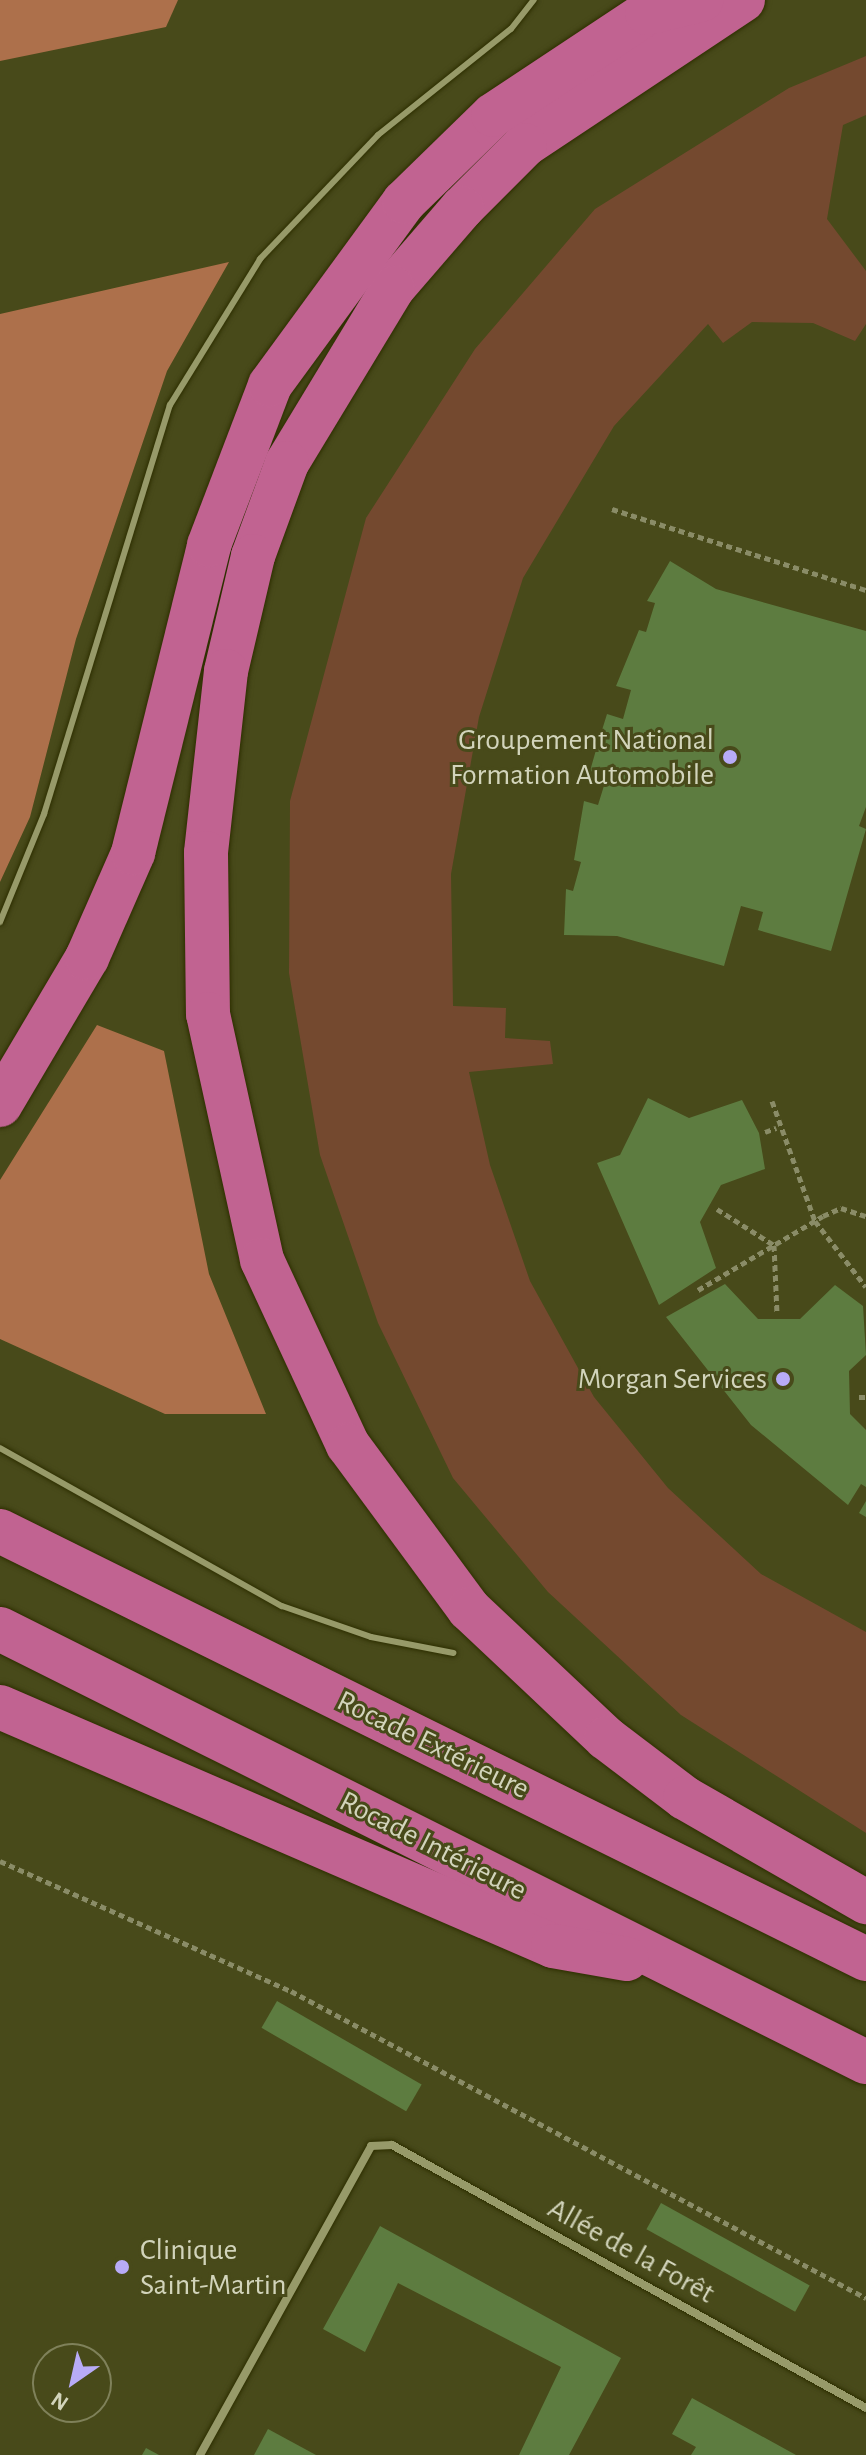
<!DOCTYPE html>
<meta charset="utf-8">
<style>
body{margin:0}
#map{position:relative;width:866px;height:2455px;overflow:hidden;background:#484a1a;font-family:"Alegreya Sans",sans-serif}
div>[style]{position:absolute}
.green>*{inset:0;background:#74492f}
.forest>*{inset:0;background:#ad704b}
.building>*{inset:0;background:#5d7c40;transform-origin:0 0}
.path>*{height:5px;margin-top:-2.5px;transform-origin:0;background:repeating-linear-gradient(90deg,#8a8c67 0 6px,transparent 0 10px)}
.roads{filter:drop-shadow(0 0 2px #2e2f00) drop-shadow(0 0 2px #2e2f00)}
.lane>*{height:6px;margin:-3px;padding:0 3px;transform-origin:3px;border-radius:3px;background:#979a69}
.street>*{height:8px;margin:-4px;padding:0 4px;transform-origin:4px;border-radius:4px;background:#979a69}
.highway>*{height:44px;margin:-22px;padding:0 22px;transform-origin:22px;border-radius:22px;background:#c16391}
.dots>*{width:22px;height:22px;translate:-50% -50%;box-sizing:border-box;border:4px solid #484a1a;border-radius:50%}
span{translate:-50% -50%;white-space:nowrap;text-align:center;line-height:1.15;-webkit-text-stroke:6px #484a1a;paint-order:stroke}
.poi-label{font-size:30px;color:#d2d4bb}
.right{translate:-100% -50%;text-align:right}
.left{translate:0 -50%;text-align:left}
.street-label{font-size:30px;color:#d2d4bb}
.north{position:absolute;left:32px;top:2343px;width:80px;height:80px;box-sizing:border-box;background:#484a1a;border:2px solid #7f815a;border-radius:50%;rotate:214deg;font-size:22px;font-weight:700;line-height:32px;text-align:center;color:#d2d4bb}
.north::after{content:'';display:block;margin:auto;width:28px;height:36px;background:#b8abf7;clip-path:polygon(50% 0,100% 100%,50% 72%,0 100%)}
</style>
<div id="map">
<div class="green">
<i style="clip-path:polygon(866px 56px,866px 115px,843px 125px,827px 219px,866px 271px,866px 324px,855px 341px,813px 323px,752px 322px,723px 343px,708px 324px,614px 426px,523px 578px,479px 717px,451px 874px,453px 1006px,506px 1008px,505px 1038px,550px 1041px,553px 1064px,469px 1072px,490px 1165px,530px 1281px,594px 1397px,668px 1488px,761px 1574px,866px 1632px,866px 1833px,681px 1715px,548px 1592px,453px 1478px,378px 1323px,320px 1155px,289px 973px,290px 801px,366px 518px,475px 349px,595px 209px,789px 88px)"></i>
</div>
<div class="forest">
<i style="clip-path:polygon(0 0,178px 0,166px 27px,0 61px)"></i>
<i style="clip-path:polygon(229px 262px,167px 371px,76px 639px,30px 817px,0 882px,0 314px)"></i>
<i style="clip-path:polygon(97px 1025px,164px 1051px,209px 1274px,266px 1414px,165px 1414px,0 1339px,0 1180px)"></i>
</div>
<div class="building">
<i style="clip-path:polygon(670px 561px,716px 589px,866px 631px,866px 807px,859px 826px,866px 829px,831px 951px,758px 930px,763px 912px,741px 906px,724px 966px,617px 936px,564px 935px,566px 889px,573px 891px,581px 862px,574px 860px,584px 801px,598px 805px,607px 776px,590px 771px,598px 743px,607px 714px,623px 719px,631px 690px,616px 686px,639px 630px,646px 632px,655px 603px,647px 601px)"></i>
<i style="clip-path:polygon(648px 1098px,689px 1118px,742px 1100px,759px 1133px,765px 1169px,721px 1185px,700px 1222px,716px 1268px,659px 1305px,597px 1163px,620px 1155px)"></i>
<i style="clip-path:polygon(725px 1284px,758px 1319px,800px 1319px,835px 1285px,863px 1306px,866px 1355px,849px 1371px,850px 1414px,866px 1430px,866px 1487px,861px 1484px,848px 1505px,751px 1425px,666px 1317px)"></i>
<i style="clip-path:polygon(866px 1501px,866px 1517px,859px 1513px)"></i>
<i style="left:277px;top:2001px;width:167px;height:31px;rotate:30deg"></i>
<i style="left:661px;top:2203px;width:170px;height:30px;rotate:29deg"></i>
<i style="clip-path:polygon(380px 2226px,621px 2358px,569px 2455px,519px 2455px,561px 2367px,398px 2283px,365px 2352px,323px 2329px)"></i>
<i style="clip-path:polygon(692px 2398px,796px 2455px,691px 2455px,696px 2447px,672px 2434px)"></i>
<i style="clip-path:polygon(268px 2429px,316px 2455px,254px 2455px)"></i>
<i style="clip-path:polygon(146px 2448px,159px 2455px,142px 2455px)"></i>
</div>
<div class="path">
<i style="left:612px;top:509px;width:267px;rotate:17.7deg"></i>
<i style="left:772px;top:1101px;width:127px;rotate:70.3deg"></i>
<i style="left:815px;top:1221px;width:83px;rotate:52.3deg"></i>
<i style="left:765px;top:1132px;width:12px;rotate:-20deg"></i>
<i style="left:717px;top:1209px;width:67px;rotate:32.3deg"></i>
<i style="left:774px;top:1245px;width:68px;rotate:87.5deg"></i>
<i style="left:698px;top:1290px;width:145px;rotate:-30.6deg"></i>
<i style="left:823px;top:1216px;width:20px;rotate:-24deg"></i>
<i style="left:841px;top:1208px;width:26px;rotate:18deg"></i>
<i style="left:859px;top:1397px;width:7px"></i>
<i style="left:0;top:1861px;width:319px;rotate:24.1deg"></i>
<i style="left:291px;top:1991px;width:652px;rotate:28.1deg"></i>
</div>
<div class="roads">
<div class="lane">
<i style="left:0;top:922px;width:117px;rotate:-67.8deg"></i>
<i style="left:44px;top:814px;width:428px;rotate:-72.9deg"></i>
<i style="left:170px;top:405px;width:172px;rotate:-58.3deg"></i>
<i style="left:260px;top:259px;width:171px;rotate:-46.4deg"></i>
<i style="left:378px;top:135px;width:170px;rotate:-38.6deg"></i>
<i style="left:511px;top:29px;width:37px;rotate:-52deg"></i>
<i style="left:0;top:1448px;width:323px;rotate:29.3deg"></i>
<i style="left:282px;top:1606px;width:94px;rotate:19.2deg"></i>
<i style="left:371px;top:1637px;width:84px;rotate:11deg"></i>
</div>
<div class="street">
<i style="left:200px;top:2455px;width:353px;rotate:-61deg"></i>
<i style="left:371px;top:2146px;width:21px;rotate:-3deg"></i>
<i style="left:392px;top:2145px;width:542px;rotate:29.02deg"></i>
</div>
<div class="highway">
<i style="left:743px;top:0;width:262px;rotate:146.4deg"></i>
<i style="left:525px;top:145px;width:89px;rotate:135deg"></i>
<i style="left:462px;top:208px;width:106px;rotate:130.8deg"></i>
<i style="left:393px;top:288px;width:205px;rotate:121.2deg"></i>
<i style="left:287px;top:463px;width:99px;rotate:110.1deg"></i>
<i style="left:253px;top:556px;width:118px;rotate:103.2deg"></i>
<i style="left:226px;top:671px;width:183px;rotate:96.3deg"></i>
<i style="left:206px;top:853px;width:161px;rotate:89.3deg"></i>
<i style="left:208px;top:1014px;width:252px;rotate:77.6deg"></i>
<i style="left:262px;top:1260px;width:204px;rotate:65.1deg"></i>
<i style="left:348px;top:1445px;width:204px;rotate:53.6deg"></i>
<i style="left:469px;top:1609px;width:188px;rotate:43.3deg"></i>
<i style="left:606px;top:1738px;width:99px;rotate:37.2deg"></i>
<i style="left:685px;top:1798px;width:209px;rotate:29.9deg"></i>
<i style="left:0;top:1105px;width:171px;rotate:-59.4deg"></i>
<i style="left:87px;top:958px;width:115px;rotate:-66.3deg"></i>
<i style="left:133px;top:853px;width:317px;rotate:-76.1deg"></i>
<i style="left:209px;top:545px;width:171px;rotate:-69.1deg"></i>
<i style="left:270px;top:385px;width:227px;rotate:-53.8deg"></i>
<i style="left:404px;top:202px;width:124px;rotate:-44.3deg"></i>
<i style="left:493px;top:115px;width:185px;rotate:-33.5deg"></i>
<i style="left:647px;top:13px;width:56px;rotate:-13.5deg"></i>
<i style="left:0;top:1531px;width:966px;rotate:26.3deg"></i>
<i style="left:0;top:1629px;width:968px;rotate:26.57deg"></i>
<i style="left:0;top:1707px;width:602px;rotate:23.37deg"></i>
<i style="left:553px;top:1946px;width:75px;rotate:10deg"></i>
</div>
</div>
<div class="dots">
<i style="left:730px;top:757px;background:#b8abf7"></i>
<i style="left:783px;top:1379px;background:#b8abf7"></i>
<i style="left:122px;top:2267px;background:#b8abf7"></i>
</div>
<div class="poi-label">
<span class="right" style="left:714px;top:757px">Groupement National<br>Formation Automobile</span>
<span class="right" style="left:767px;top:1379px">Morgan Services</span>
<span class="left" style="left:140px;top:2267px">Clinique<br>Saint-Martin</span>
</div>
<div class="street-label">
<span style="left:433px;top:1745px;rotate:26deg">Rocade Extérieure</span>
<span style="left:433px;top:1846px;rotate:27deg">Rocade Intérieure</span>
<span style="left:631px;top:2251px;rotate:29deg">Allée de la Forêt</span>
</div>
<div class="north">N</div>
</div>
